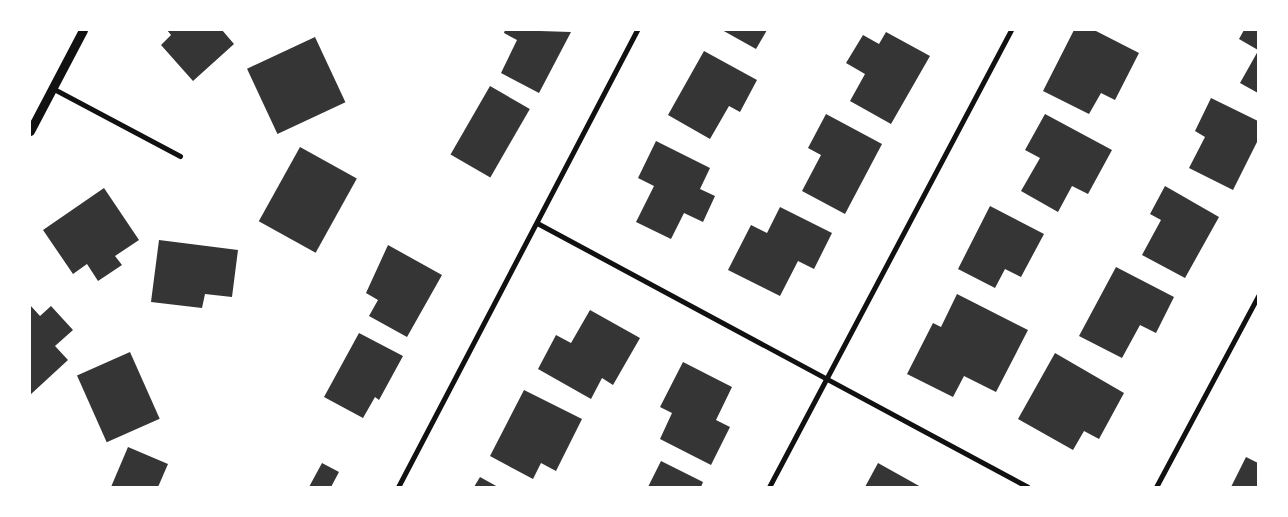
<!DOCTYPE html>
<style>
body{margin:0}
#map{position:relative;width:1288px;height:517px;overflow:hidden;background:#fff;font-family:Commissioner,sans-serif}
div>[style]{position:absolute}
.building>*{inset:0;background:#353535;transform-origin:0 0}
.minor>*{height:5px;margin:-2.5px;padding:0 2.5px;transform-origin:2.5px;border-radius:2.5px;background:#111}
.tertiary>*{height:9px;margin:-4.5px;padding:0 4.5px;transform-origin:4.5px;border-radius:4.5px;background:#111}
span{translate:-50% -50%;white-space:nowrap;text-align:center;line-height:1.15;-webkit-text-stroke:5px #fff;paint-order:stroke}
.frame{position:absolute;inset:0;border:31px solid #fff;pointer-events:none}
</style>
<div id="map">
<div class="building">
<i style="clip-path:polygon(167px 30px,222px 30px,234px 44px,193px 81px,161px 45px,171px 35px)"></i>
<i style="clip-path:polygon(505px 30px,571px 32px,539px 93px,501px 73px,517px 40px,504px 33px)"></i>
<i style="clip-path:polygon(722px 30px,767px 30px,756px 49px)"></i>
<i style="clip-path:polygon(1074px 30px,1094px 30px,1139px 53px,1115px 100px,1101px 93px,1089px 114px,1043px 91px)"></i>
<i style="clip-path:polygon(1244px 30px,1258px 30px,1258px 50px,1239px 39px)"></i>
<i style="clip-path:polygon(886px 32px,930px 56px,891px 124px,850px 101px,865px 74px,846px 63px,863px 35px,879px 44px)"></i>
<i style="left:315px;top:37px;width:72px;height:75px;rotate:65deg"></i>
<i style="clip-path:polygon(704px 51px,757px 80px,740px 112px,729px 106px,710px 139px,668px 115px)"></i>
<i style="clip-path:polygon(1258px 51px,1258px 93px,1240px 83px)"></i>
<i style="left:490px;top:86px;width:46px;height:79px;rotate:30deg"></i>
<i style="clip-path:polygon(1211px 98px,1258px 121px,1258px 140px,1233px 190px,1189px 168px,1205px 137px,1195px 131px)"></i>
<i style="clip-path:polygon(826px 114px,882px 144px,845px 214px,802px 191px,821px 155px,808px 148px)"></i>
<i style="clip-path:polygon(1045px 114px,1112px 150px,1088px 194px,1072px 186px,1058px 212px,1021px 191px,1040px 158px,1025px 150px)"></i>
<i style="clip-path:polygon(656px 141px,710px 168px,700px 189px,715px 196px,703px 222px,684px 213px,671px 239px,636px 222px,654px 186px,638px 178px)"></i>
<i style="left:300px;top:147px;width:65px;height:85px;rotate:29deg"></i>
<i style="clip-path:polygon(1165px 186px,1219px 217px,1185px 278px,1142px 255px,1161px 220px,1150px 214px)"></i>
<i style="clip-path:polygon(104px 188px,139px 240px,115px 256px,122px 265px,98px 281px,87px 264px,73px 274px,43px 230px)"></i>
<i style="clip-path:polygon(990px 206px,1044px 234px,1021px 277px,1005px 269px,995px 288px,958px 269px)"></i>
<i style="clip-path:polygon(780px 207px,832px 233px,814px 269px,798px 261px,780px 296px,728px 270px,751px 225px,767px 233px)"></i>
<i style="clip-path:polygon(159px 240px,238px 250px,232px 297px,205px 294px,202px 308px,151px 302px)"></i>
<i style="clip-path:polygon(388px 245px,442px 275px,407px 337px,369px 316px,378px 300px,366px 293px)"></i>
<i style="clip-path:polygon(1116px 267px,1174px 297px,1156px 333px,1140px 325px,1122px 358px,1079px 336px)"></i>
<i style="clip-path:polygon(957px 294px,1028px 330px,996px 392px,964px 376px,953px 397px,907px 374px,933px 323px,941px 327px)"></i>
<i style="clip-path:polygon(30px 305px,40px 316px,51px 306px,73px 330px,55px 346px,68px 360px,30px 395px)"></i>
<i style="clip-path:polygon(590px 310px,640px 338px,613px 385px,602px 378px,591px 399px,538px 369px,556px 335px,571px 343px)"></i>
<i style="clip-path:polygon(359px 333px,403px 356px,379px 400px,375px 397px,363px 418px,324px 397px)"></i>
<i style="left:130px;top:352px;width:73px;height:58px;rotate:66deg"></i>
<i style="clip-path:polygon(1055px 353px,1124px 393px,1099px 439px,1084px 431px,1073px 450px,1018px 419px)"></i>
<i style="clip-path:polygon(683px 362px,732px 387px,716px 420px,730px 427px,711px 465px,660px 439px,672px 413px,660px 407px)"></i>
<i style="clip-path:polygon(524px 390px,582px 419px,556px 471px,541px 463px,533px 479px,490px 456px)"></i>
<i style="clip-path:polygon(128px 447px,168px 464px,158px 487px,111px 487px)"></i>
<i style="clip-path:polygon(1246px 457px,1258px 463px,1258px 487px,1231px 487px)"></i>
<i style="clip-path:polygon(661px 461px,703px 482px,701px 487px,648px 487px)"></i>
<i style="clip-path:polygon(322px 463px,339px 472px,331px 487px,309px 487px)"></i>
<i style="clip-path:polygon(878px 463px,921px 487px,865px 487px)"></i>
<i style="clip-path:polygon(480px 477px,498px 487px,474px 487px)"></i>
</div>
<div class="minor">
<i style="left:52px;top:88px;width:145px;rotate:28deg"></i>
<i style="left:537px;top:223px;width:557px;rotate:28.27deg"></i>
<i style="left:398px;top:487px;width:516px;rotate:-62.39deg"></i>
<i style="left:769px;top:487px;width:517px;rotate:-62.1deg"></i>
<i style="left:1156px;top:487px;width:217px;rotate:-61.9deg"></i>
</div>
<div class="tertiary">
<i style="left:30px;top:131px;width:114px;rotate:-62.3deg"></i>
</div>
<div class="frame"></div>
</div>
